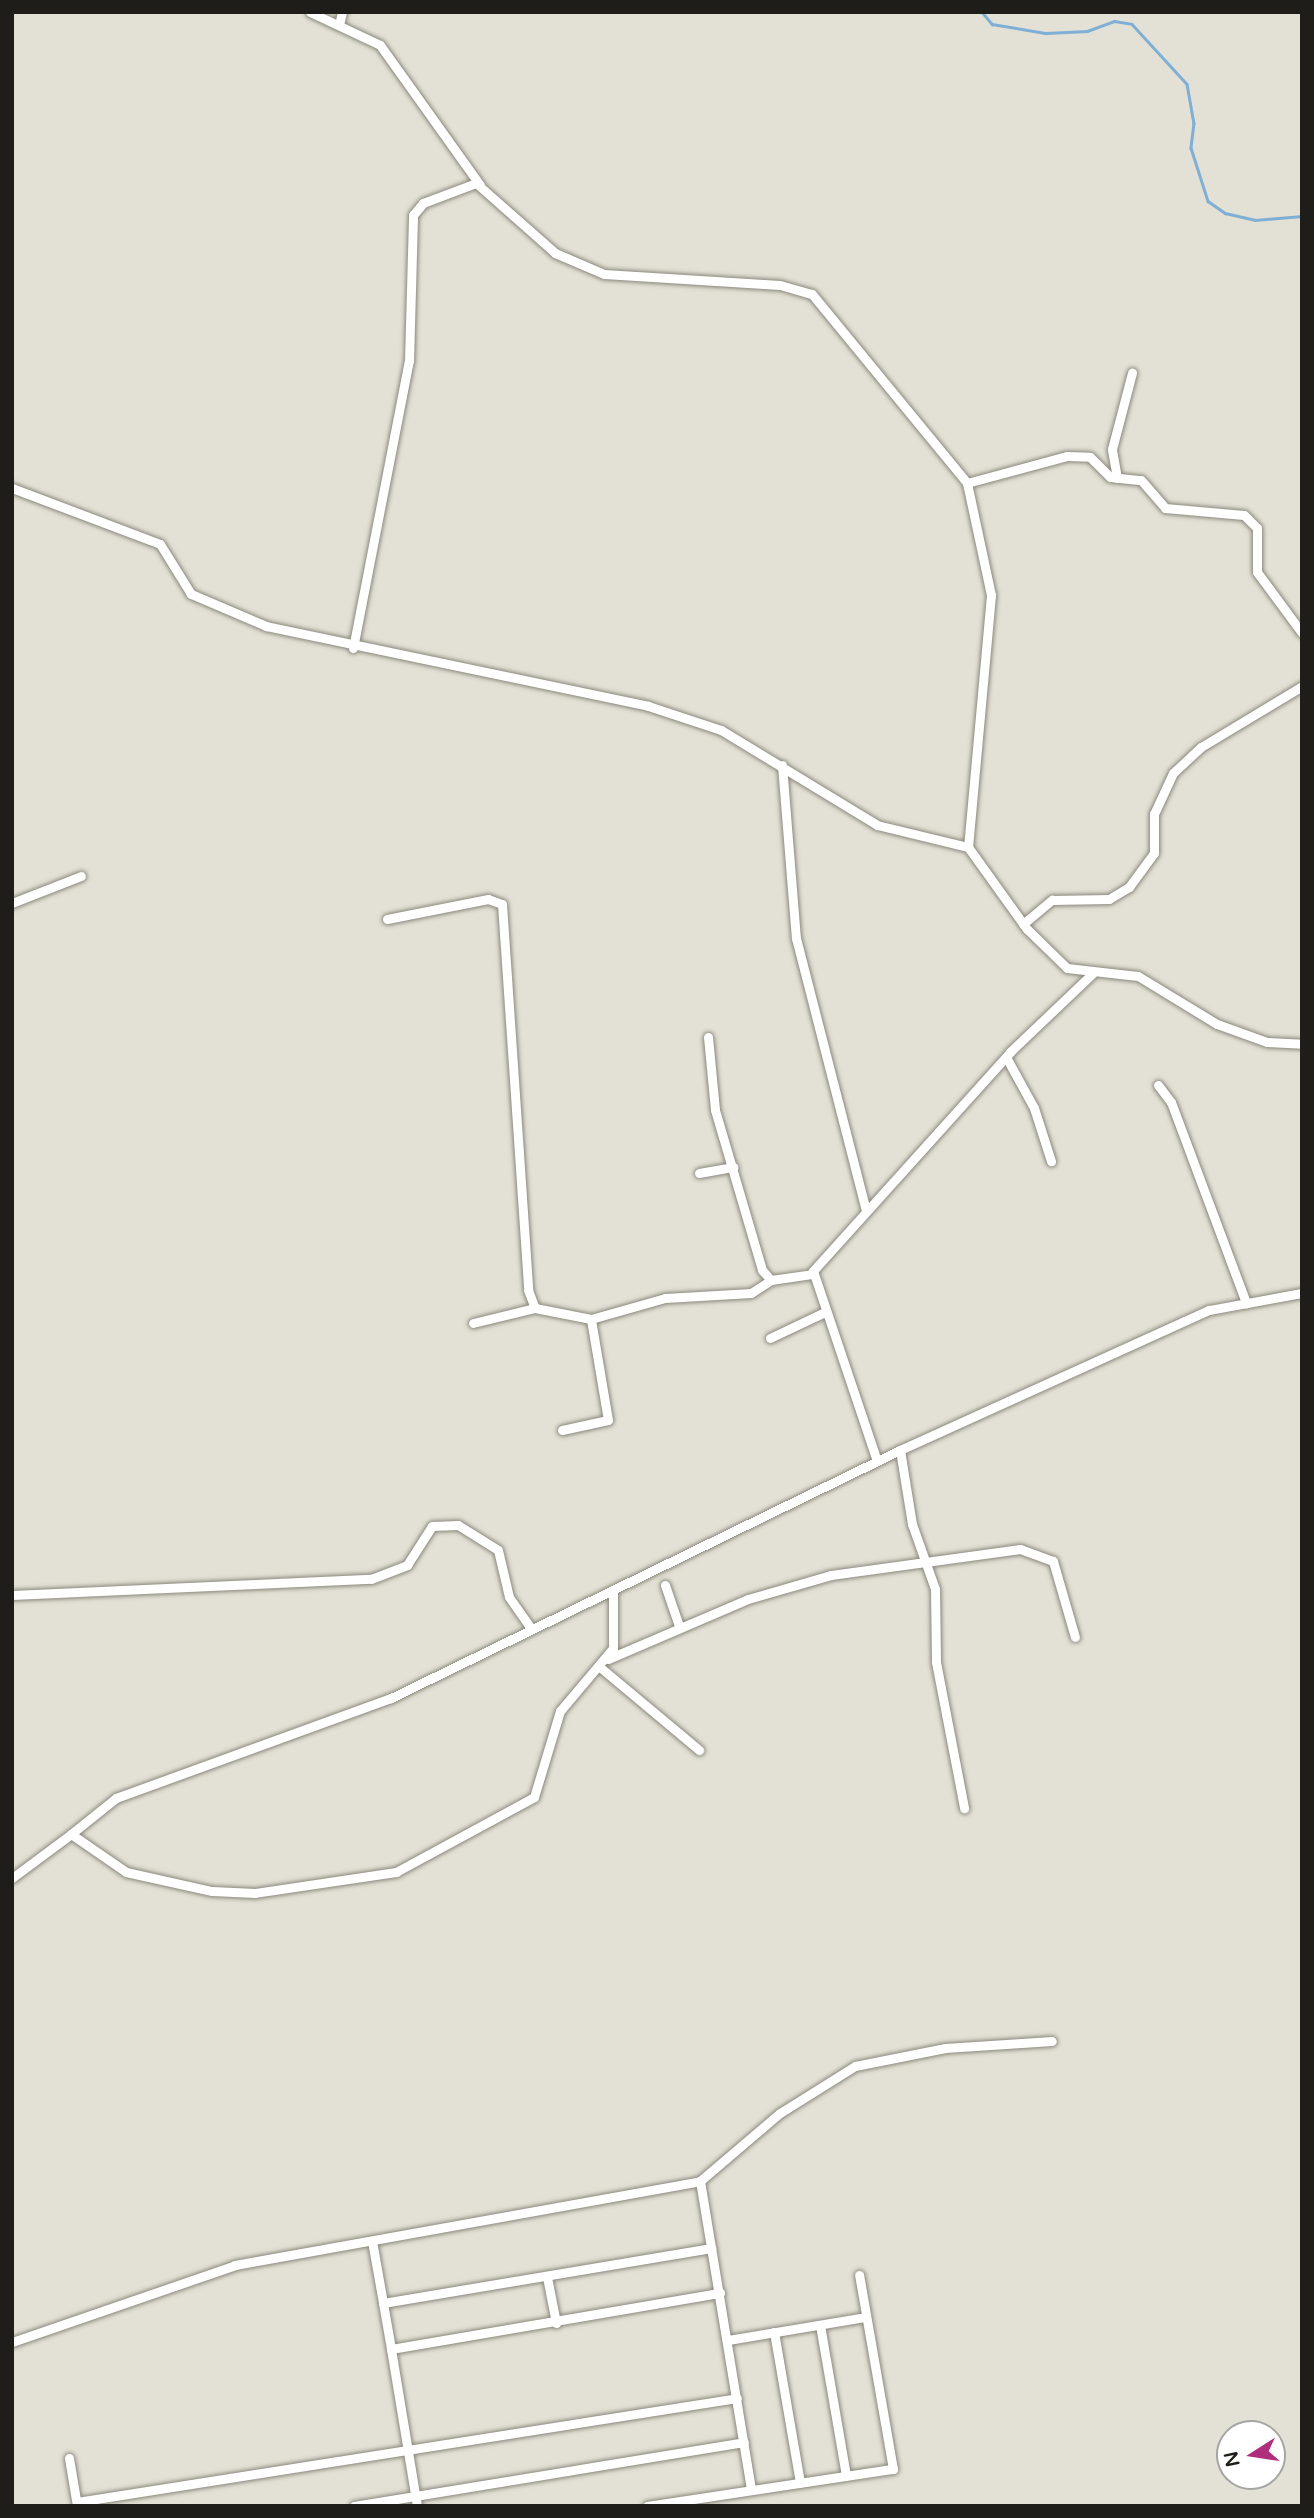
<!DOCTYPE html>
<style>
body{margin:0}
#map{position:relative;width:1314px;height:2518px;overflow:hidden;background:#e3e1d5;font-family:"Varela Round",sans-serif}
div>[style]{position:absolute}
.stream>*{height:2.5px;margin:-1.25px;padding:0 1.25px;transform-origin:1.25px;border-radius:1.25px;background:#7fafd4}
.roads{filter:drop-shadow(0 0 2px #8b887d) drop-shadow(0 0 2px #8b887d)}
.street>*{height:9px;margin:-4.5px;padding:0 4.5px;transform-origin:4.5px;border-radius:4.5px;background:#fff}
span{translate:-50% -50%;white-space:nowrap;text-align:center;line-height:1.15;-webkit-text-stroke:5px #fff;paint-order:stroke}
.frame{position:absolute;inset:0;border:14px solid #1e1d19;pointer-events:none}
.north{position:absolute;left:1216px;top:2420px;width:70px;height:70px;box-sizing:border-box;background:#fff;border:2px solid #a5a5a3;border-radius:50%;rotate:258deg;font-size:19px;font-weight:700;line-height:28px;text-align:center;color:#1e1d19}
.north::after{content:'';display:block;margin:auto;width:24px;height:32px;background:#ae2f7c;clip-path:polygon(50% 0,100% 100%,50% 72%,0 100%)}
</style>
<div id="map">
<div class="stream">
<i style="left:982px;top:12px;width:16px;rotate:50deg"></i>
<i style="left:992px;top:24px;width:55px;rotate:9.5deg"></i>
<i style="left:1046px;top:33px;width:41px;rotate:-2.8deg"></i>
<i style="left:1087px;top:31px;width:29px;rotate:-20deg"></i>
<i style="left:1114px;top:21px;width:18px;rotate:9deg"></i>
<i style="left:1132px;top:24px;width:81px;rotate:47.5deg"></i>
<i style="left:1187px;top:84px;width:40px;rotate:80deg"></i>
<i style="left:1194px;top:123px;width:25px;rotate:97deg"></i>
<i style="left:1191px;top:148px;width:56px;rotate:72.2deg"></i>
<i style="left:1208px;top:201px;width:21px;rotate:35deg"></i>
<i style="left:1225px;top:213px;width:31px;rotate:13deg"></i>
<i style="left:1255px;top:220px;width:47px;rotate:-4.9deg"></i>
</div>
<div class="roads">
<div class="street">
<i style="left:310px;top:12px;width:77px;rotate:25.2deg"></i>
<i style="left:380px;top:45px;width:172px;rotate:54.5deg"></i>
<i style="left:339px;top:25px;width:13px;rotate:-77deg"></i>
<i style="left:1117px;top:478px;width:29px;rotate:-100deg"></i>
<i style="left:1112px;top:449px;width:79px;rotate:-75.3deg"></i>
<i style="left:967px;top:483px;width:104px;rotate:-15.1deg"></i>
<i style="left:1067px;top:456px;width:23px;rotate:2deg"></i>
<i style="left:1090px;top:457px;width:28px;rotate:45deg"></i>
<i style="left:1110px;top:477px;width:31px;rotate:6deg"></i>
<i style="left:1141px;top:480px;width:37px;rotate:49deg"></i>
<i style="left:1165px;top:508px;width:79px;rotate:5.1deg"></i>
<i style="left:1244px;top:515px;width:18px;rotate:45deg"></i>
<i style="left:1257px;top:528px;width:44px;rotate:90deg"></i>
<i style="left:1257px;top:572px;width:76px;rotate:53.6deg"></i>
<i style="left:12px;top:488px;width:158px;rotate:20.7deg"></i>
<i style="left:160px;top:544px;width:59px;rotate:58.2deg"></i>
<i style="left:191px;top:594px;width:82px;rotate:23.1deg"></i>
<i style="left:266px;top:626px;width:390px;rotate:11.8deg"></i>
<i style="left:648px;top:706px;width:77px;rotate:18.2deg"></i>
<i style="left:721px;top:730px;width:183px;rotate:31.3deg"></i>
<i style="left:877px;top:825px;width:94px;rotate:13.6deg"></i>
<i style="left:968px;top:847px;width:101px;rotate:54.3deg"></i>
<i style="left:1027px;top:929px;width:56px;rotate:44.3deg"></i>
<i style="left:1067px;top:968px;width:71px;rotate:6.4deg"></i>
<i style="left:1138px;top:976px;width:92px;rotate:31.3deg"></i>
<i style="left:1217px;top:1024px;width:53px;rotate:19.8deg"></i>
<i style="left:1267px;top:1042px;width:35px;rotate:3deg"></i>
<i style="left:353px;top:648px;width:292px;rotate:-79deg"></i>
<i style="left:409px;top:361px;width:146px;rotate:-88.4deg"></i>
<i style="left:413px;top:215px;width:16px;rotate:-50deg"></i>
<i style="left:423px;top:203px;width:57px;rotate:-20.7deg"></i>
<i style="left:476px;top:183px;width:106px;rotate:41.5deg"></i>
<i style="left:555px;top:253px;width:53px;rotate:23.2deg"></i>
<i style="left:604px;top:274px;width:176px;rotate:3.6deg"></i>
<i style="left:780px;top:285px;width:33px;rotate:16deg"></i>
<i style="left:812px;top:294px;width:244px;rotate:50.6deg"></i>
<i style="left:967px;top:483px;width:115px;rotate:77.9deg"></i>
<i style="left:991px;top:595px;width:253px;rotate:95.2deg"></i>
<i style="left:782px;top:765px;width:174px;rotate:85.4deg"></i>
<i style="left:796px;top:938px;width:281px;rotate:75.6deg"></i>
<i style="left:12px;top:903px;width:74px;rotate:-21.4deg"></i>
<i style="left:387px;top:919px;width:103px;rotate:-11.2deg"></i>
<i style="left:488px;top:899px;width:15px;rotate:20deg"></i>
<i style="left:502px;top:904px;width:387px;rotate:86.1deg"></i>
<i style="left:528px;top:1290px;width:19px;rotate:69deg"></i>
<i style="left:535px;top:1308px;width:57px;rotate:11.1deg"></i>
<i style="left:591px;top:1319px;width:77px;rotate:-15.8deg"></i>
<i style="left:665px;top:1298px;width:86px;rotate:-3.3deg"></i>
<i style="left:751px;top:1293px;width:24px;rotate:-33deg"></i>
<i style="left:1023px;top:924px;width:38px;rotate:-40deg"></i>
<i style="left:1052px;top:900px;width:57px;rotate:-1deg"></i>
<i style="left:1109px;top:899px;width:23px;rotate:-31deg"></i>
<i style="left:1129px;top:887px;width:42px;rotate:-53.7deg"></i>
<i style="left:1154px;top:853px;width:39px;rotate:-90deg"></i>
<i style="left:1154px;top:814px;width:45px;rotate:-65.1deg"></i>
<i style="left:1173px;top:773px;width:38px;rotate:-43deg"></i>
<i style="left:1201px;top:747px;width:118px;rotate:-31.1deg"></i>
<i style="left:708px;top:1037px;width:73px;rotate:84.5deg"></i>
<i style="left:715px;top:1110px;width:167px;rotate:73.6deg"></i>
<i style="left:762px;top:1270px;width:13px;rotate:48deg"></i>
<i style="left:771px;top:1280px;width:41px;rotate:-8.3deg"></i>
<i style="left:1006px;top:1057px;width:58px;rotate:61.2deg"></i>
<i style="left:1034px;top:1108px;width:56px;rotate:72.2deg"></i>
<i style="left:1158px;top:1085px;width:21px;rotate:53deg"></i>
<i style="left:1171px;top:1102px;width:215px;rotate:69.5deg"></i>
<i style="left:699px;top:1173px;width:35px;rotate:-10deg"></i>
<i style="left:473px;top:1323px;width:64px;rotate:-13.6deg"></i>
<i style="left:770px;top:1338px;width:61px;rotate:-25.3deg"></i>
<i style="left:562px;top:1430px;width:47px;rotate:-12.3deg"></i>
<i style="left:608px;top:1420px;width:102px;rotate:-99.6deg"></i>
<i style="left:900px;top:1450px;width:75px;rotate:80.8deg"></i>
<i style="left:912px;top:1524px;width:69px;rotate:70.5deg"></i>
<i style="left:935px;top:1589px;width:73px;rotate:89.2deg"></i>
<i style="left:936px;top:1662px;width:149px;rotate:79.1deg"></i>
<i style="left:877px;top:1461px;width:200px;rotate:-108.6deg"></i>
<i style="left:813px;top:1271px;width:295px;rotate:-48deg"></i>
<i style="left:1010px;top:1052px;width:115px;rotate:-43.6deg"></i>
<i style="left:665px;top:1585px;width:43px;rotate:71.1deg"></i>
<i style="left:12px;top:1595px;width:359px;rotate:-2.6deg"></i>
<i style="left:371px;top:1579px;width:39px;rotate:-21deg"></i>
<i style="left:407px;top:1565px;width:46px;rotate:-57.3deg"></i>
<i style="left:432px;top:1526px;width:26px;rotate:-2deg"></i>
<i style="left:458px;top:1525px;width:47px;rotate:32deg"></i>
<i style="left:498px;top:1550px;width:48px;rotate:76.8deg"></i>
<i style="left:509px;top:1597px;width:39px;rotate:55deg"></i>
<i style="left:608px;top:1659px;width:152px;rotate:-23.2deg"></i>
<i style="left:748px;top:1599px;width:86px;rotate:-16.1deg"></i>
<i style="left:831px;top:1575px;width:191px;rotate:-7.8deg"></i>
<i style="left:1020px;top:1549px;width:35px;rotate:20deg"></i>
<i style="left:1053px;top:1561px;width:79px;rotate:73.9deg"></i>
<i style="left:601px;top:1668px;width:128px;rotate:39.9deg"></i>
<i style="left:71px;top:1834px;width:58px;rotate:-38.7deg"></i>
<i style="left:116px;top:1798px;width:293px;rotate:-20deg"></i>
<i style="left:391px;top:1698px;width:566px;rotate:-25.98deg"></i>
<i style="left:900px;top:1450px;width:339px;rotate:-24.4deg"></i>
<i style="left:1209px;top:1310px;width:95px;rotate:-10.4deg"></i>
<i style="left:12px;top:1878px;width:74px;rotate:-36.7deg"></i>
<i style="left:71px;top:1834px;width:67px;rotate:34.6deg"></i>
<i style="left:126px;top:1872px;width:88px;rotate:12.5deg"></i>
<i style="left:212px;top:1891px;width:43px;rotate:2.7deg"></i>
<i style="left:255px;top:1893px;width:143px;rotate:-8.5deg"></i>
<i style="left:396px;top:1872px;width:157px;rotate:-28.5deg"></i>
<i style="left:534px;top:1797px;width:90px;rotate:-73.2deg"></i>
<i style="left:560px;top:1711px;width:82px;rotate:-49.9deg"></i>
<i style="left:613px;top:1648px;width:58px;rotate:-90deg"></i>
<i style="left:700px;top:2181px;width:312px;rotate:80.6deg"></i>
<i style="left:372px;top:2241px;width:63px;rotate:79.9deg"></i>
<i style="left:383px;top:2303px;width:333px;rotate:-9.5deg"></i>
<i style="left:547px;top:2277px;width:47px;rotate:78.9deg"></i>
<i style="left:383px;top:2303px;width:47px;rotate:80.1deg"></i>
<i style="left:391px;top:2349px;width:334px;rotate:-9.7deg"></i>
<i style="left:820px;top:2325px;width:153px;rotate:80.2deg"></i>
<i style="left:774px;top:2332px;width:153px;rotate:80.2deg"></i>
<i style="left:728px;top:2340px;width:140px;rotate:-9.5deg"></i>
<i style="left:12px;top:2342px;width:236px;rotate:-19deg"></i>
<i style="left:235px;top:2265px;width:473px;rotate:-10.2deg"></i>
<i style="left:700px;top:2181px;width:105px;rotate:-40.4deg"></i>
<i style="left:780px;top:2113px;width:89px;rotate:-32.1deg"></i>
<i style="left:855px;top:2066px;width:92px;rotate:-11.3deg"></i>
<i style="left:945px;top:2048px;width:107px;rotate:-3.7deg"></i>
<i style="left:391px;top:2349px;width:159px;rotate:80.6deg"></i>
<i style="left:69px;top:2458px;width:49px;rotate:80.5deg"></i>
<i style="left:77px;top:2502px;width:668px;rotate:-8.95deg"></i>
<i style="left:354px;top:2506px;width:395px;rotate:-9.3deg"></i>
<i style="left:647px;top:2506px;width:249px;rotate:-8.6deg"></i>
<i style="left:893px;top:2469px;width:197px;rotate:-99.9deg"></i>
</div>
</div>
<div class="frame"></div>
<div class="north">N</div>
</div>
